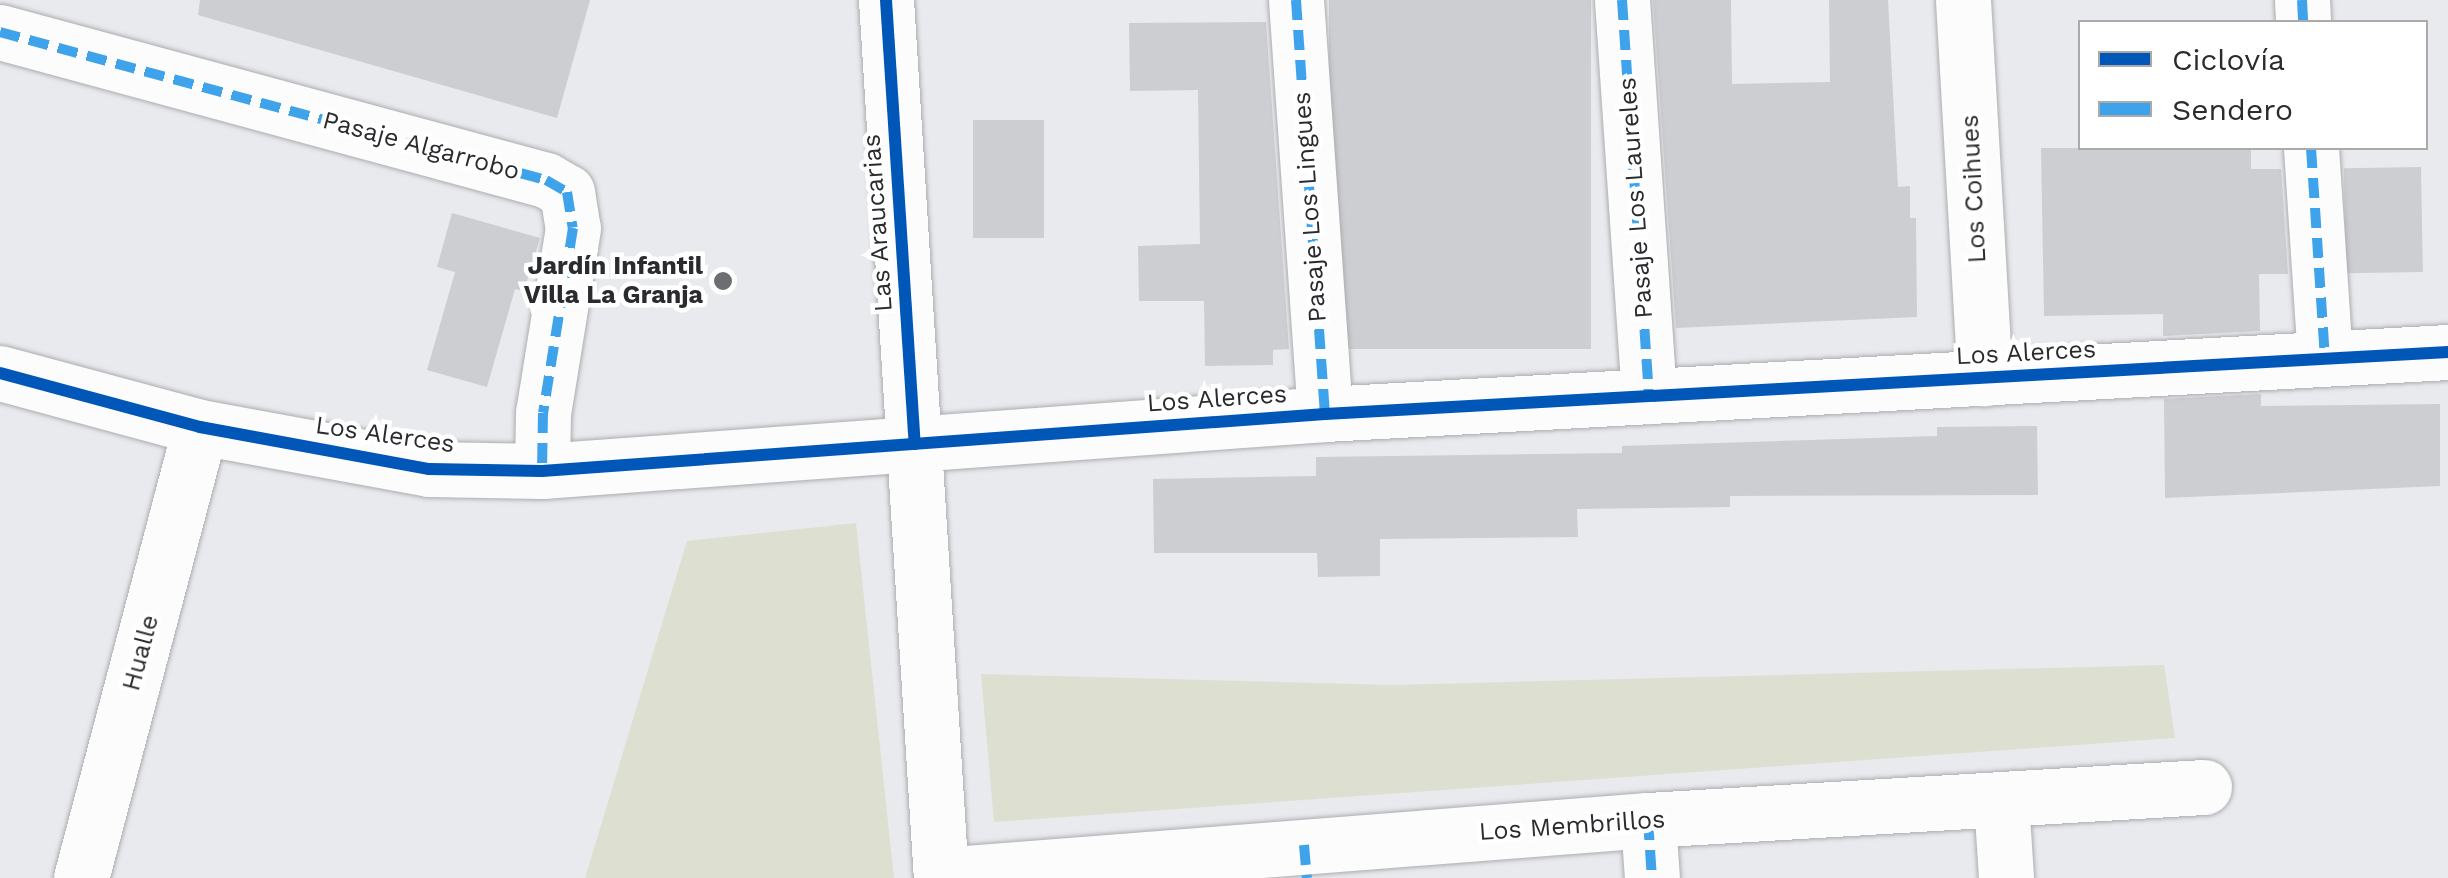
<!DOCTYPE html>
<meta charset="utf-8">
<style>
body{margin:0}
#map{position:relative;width:2448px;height:878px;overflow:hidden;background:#e8eaee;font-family:"Work Sans",sans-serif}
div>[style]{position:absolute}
.green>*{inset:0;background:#dde0d0}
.building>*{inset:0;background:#cdced1;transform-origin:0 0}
.roads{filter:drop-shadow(0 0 2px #acadb0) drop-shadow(0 0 2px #acadb0)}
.street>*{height:55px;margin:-27.5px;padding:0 27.5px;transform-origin:27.5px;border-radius:27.5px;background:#fcfcfc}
.secondary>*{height:55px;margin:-27.5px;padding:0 27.5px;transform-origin:27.5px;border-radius:27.5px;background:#fcfcfc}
.quiet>*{height:10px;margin-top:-5px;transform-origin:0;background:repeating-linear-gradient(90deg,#3ea3eb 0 20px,transparent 0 30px)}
.cycleway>*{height:12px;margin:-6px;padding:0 6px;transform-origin:6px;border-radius:6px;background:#0057b8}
.dots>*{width:28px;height:28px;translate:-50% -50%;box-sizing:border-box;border:5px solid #fff;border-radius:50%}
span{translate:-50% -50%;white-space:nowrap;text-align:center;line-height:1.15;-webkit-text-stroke:9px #fff;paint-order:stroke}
.street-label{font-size:25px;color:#2a2b2e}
.poi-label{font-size:25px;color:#2a2b2e;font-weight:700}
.right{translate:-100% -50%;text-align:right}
.legend{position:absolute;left:2078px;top:20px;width:350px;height:130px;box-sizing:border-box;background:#fff;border:2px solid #aaaaab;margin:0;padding:12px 18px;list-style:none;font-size:30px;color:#2a2b2e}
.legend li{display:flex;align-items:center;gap:20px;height:50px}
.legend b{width:50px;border:2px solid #aaaaab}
</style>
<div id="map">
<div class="green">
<i style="clip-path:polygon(856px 523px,894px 878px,585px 878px,687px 541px)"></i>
<i style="clip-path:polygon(2164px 665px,2175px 738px,994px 822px,981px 674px,1393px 685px)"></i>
</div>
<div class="building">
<i style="clip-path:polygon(200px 0,590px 0,557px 118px,198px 15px)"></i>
<i style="left:1329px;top:0;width:262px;height:349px"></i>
<i style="clip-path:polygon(1653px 0,1731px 0,1732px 84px,1830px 82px,1829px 0,1888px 0,1898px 187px,1910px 186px,1910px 218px,1916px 218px,1917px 317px,1676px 328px)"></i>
<i style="clip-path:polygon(1266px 22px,1289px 349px,1273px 350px,1273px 365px,1205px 366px,1204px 301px,1139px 301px,1138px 246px,1200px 244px,1198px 90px,1130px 91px,1129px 23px)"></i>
<i style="left:1044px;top:120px;width:118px;height:71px;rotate:90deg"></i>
<i style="clip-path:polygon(2041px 148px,2251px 148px,2251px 169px,2281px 169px,2288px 274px,2259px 274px,2260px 331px,2163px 336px,2163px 314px,2044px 316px)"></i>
<i style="left:2421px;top:167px;width:105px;height:77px;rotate:89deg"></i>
<i style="clip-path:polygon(452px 213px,540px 238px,524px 291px,515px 289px,487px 387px,427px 370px,455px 272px,437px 267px)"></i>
<i style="clip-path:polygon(2261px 394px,2261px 406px,2440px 404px,2440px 486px,2165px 498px,2164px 399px)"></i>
<i style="clip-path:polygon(2037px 426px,2038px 495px,1730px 496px,1730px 507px,1577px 509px,1578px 537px,1380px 539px,1380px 576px,1318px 577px,1317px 553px,1154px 553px,1153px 479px,1316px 476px,1316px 457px,1622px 453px,1622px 446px,1937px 436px,1937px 427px)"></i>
</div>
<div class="roads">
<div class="street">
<i style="left:1296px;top:0;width:415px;rotate:86deg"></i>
<i style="left:1622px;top:0;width:397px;rotate:86.1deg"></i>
<i style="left:1963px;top:0;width:379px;rotate:86.7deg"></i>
<i style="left:2302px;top:0;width:22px;rotate:87deg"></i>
<i style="left:0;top:32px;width:566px;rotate:15.17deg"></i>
<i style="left:546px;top:180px;width:24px;rotate:30deg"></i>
<i style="left:567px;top:192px;width:36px;rotate:81deg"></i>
<i style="left:573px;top:228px;width:187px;rotate:99.2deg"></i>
<i style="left:543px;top:413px;width:58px;rotate:91deg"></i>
<i style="left:2311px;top:148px;width:210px;rotate:86.2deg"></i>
<i style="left:0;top:373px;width:207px;rotate:15.1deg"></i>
<i style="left:200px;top:427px;width:233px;rotate:10.4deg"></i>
<i style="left:429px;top:469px;width:113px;rotate:1deg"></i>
<i style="left:542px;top:471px;width:785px;rotate:-4.16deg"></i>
<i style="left:1325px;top:414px;width:1125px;rotate:-3.16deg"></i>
<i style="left:2001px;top:800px;width:78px;rotate:86.3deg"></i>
<i style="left:1648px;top:820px;width:58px;rotate:86.1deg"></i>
<i style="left:941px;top:875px;width:709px;rotate:-4.45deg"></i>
<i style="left:1648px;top:820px;width:557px;rotate:-3.4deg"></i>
<i style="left:81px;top:878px;width:466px;rotate:-75.2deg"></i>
</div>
<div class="secondary">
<i style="left:886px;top:0;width:880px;rotate:86.42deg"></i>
</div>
</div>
<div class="quiet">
<i style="left:1296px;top:0;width:415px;rotate:86deg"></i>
<i style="left:1622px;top:0;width:397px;rotate:86.1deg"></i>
<i style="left:2302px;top:0;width:22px;rotate:87deg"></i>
<i style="left:0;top:32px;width:566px;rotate:15.17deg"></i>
<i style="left:546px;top:180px;width:24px;rotate:30deg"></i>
<i style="left:567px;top:192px;width:36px;rotate:81deg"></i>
<i style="left:573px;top:228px;width:187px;rotate:99.2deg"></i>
<i style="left:543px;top:413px;width:58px;rotate:91deg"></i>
<i style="left:2311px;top:148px;width:210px;rotate:86.2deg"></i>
<i style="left:1648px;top:820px;width:58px;rotate:86.1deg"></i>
<i style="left:1304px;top:845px;width:33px;rotate:85deg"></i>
</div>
<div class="cycleway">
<i style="left:886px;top:0;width:445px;rotate:86.3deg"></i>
<i style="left:0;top:373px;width:207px;rotate:15.1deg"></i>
<i style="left:200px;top:427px;width:233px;rotate:10.4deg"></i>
<i style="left:429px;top:469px;width:113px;rotate:1deg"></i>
<i style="left:542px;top:471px;width:785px;rotate:-4.16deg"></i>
<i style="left:1325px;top:414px;width:1125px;rotate:-3.16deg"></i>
</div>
<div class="dots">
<i style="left:723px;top:281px;background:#6c6e71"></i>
</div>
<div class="street-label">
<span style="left:421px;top:146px;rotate:15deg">Pasaje Algarrobo</span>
<span style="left:1974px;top:189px;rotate:-93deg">Los Coihues</span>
<span style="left:1636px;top:198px;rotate:-94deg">Pasaje Los Laureles</span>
<span style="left:1310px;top:207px;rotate:-94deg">Pasaje Los Lingues</span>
<span style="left:878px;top:223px;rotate:-94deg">Las Araucarias</span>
<span style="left:2026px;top:353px;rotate:-3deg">Los Alerces</span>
<span style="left:1217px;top:399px;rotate:-4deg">Los Alerces</span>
<span style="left:385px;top:435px;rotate:8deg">Los Alerces</span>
<span style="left:141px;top:653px;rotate:-75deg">Hualle</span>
<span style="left:1572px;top:826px;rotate:-4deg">Los Membrillos</span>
</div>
<div class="poi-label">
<span class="right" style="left:703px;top:281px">Jardín Infantil<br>Villa La Granja</span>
</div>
<ul class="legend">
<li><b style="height:12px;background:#0057b8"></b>Ciclovía</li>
<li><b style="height:12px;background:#3ea3eb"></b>Sendero</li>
</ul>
</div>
